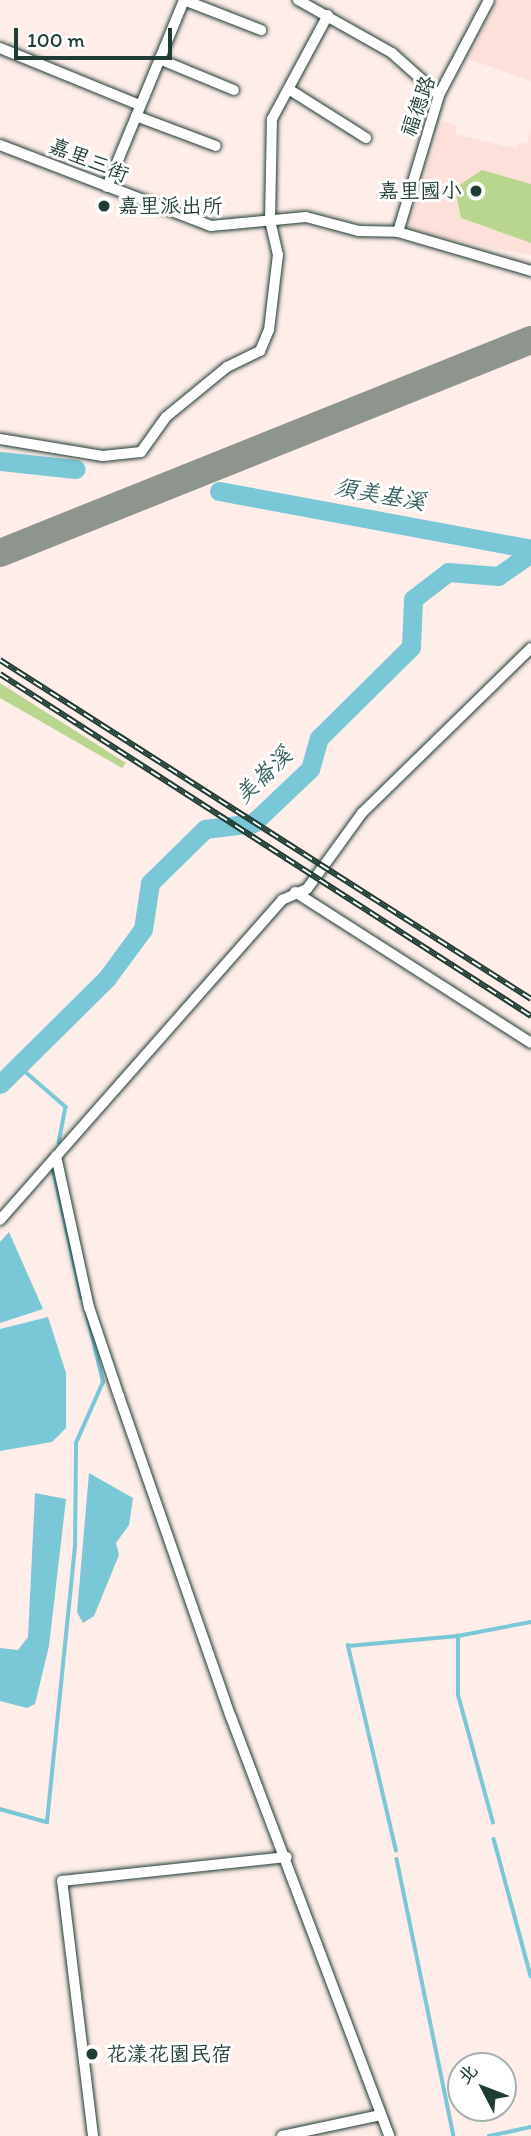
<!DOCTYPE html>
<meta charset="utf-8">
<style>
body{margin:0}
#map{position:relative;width:531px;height:2136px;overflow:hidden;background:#feede9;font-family:Itim,"LXGW WenKai TC",sans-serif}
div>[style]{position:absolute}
.built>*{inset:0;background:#fee0da}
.green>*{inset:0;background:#b9d68e}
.water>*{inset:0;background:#79c7d7}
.stream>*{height:3.5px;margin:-1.75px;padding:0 1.75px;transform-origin:1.75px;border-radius:1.75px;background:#79c7d7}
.river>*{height:19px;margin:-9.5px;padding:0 9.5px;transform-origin:9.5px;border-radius:9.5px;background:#79c7d7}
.taxiway>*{height:28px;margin:-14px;padding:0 14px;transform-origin:14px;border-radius:14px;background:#8e958e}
.roads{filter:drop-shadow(0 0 2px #1f3d34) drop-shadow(0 0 2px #1f3d34)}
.street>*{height:10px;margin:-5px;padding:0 5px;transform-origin:5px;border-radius:5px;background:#fff}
.rail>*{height:6px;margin-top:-3px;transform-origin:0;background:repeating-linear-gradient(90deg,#fff 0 10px,#1f3d34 0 20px);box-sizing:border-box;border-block:2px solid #1f3d34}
.dots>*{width:19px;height:19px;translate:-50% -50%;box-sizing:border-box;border:4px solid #fff;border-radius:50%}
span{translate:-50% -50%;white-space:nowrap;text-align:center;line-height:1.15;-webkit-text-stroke:6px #fff;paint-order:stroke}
.street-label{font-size:21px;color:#1f3d34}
.poi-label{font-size:21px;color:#1f3d34}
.right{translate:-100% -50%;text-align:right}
.left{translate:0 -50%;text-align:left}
.water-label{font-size:23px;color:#36605d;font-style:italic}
.north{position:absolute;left:447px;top:2052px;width:70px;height:70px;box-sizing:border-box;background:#fff;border:2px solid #a5b1ae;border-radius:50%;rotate:312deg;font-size:19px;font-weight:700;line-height:28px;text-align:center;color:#1f3d34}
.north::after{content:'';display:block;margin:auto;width:24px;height:32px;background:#1f3d34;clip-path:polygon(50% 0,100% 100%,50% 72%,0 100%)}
.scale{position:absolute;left:14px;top:28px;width:158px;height:32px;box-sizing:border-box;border:4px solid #1f3d34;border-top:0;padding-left:9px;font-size:21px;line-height:24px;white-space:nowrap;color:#1f3d34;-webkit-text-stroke:5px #fff;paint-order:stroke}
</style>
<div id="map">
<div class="built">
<i style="clip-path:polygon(499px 0,531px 0,531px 81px,469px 59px)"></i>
<i style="clip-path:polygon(442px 121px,457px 125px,455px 134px,516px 149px,519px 142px,527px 144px,531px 127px,531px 255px,408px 231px)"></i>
</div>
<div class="green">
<i style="clip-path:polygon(482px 170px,531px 184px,531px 243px,461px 218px,455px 188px)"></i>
<i style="clip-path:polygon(0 683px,126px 763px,122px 768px,0 698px)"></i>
</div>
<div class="water">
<i style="clip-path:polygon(9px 1232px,43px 1309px,0 1323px,0 1242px)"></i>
<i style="clip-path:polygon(48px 1317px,66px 1373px,66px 1428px,52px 1442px,0 1451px,0 1329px)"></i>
<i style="clip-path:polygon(89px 1473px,133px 1498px,129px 1525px,116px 1543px,119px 1555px,94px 1616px,83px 1623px,77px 1612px)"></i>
<i style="clip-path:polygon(35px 1493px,66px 1499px,49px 1646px,35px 1704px,27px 1708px,0 1701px,0 1648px,18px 1650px,28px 1637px)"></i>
</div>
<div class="stream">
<i style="left:20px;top:1067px;width:61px;rotate:41deg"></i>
<i style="left:66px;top:1107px;width:36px;rotate:101deg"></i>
<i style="left:54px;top:1171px;width:130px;rotate:77.6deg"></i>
<i style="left:0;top:1809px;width:49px;rotate:15.5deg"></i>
<i style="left:47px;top:1822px;width:277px;rotate:-84.2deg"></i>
<i style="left:75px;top:1546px;width:103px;rotate:-89.4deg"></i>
<i style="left:76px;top:1443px;width:67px;rotate:-66.1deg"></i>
<i style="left:103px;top:1382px;width:69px;rotate:-103.4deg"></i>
<i style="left:493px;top:1823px;width:133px;rotate:-105.3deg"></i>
<i style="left:458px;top:1695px;width:59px;rotate:-90deg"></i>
<i style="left:458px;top:1636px;width:74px;rotate:-10.9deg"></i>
<i style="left:494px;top:1839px;width:142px;rotate:74.9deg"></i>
<i style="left:396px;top:1851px;width:211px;rotate:-103.2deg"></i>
<i style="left:348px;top:1646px;width:110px;rotate:-5.2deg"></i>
<i style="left:397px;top:1859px;width:283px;rotate:78.4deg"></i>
<i style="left:489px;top:2136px;width:43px;rotate:-12.1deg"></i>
</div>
<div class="river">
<i style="left:0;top:461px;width:76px;rotate:6deg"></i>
<i style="left:219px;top:491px;width:317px;rotate:10.5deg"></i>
<i style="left:0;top:1084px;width:151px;rotate:-44.7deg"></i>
<i style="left:107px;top:978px;width:61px;rotate:-53.7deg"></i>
<i style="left:143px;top:929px;width:47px;rotate:-81.3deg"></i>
<i style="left:150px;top:883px;width:77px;rotate:-44.5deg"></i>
<i style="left:205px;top:829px;width:48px;rotate:-7.1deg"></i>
<i style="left:253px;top:823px;width:79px;rotate:-43.5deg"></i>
<i style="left:310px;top:769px;width:32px;rotate:-74deg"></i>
<i style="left:319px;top:738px;width:129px;rotate:-44.7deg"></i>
<i style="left:411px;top:647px;width:48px;rotate:-87.6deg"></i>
<i style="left:413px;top:599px;width:44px;rotate:-37.6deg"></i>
<i style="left:448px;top:572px;width:50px;rotate:4.6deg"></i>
<i style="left:498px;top:576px;width:40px;rotate:-34.9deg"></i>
</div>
<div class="taxiway">
<i style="left:0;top:553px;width:572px;rotate:-21.86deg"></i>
</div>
<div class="roads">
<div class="street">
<i style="left:184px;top:0;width:83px;rotate:21.3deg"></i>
<i style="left:298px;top:0;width:108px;rotate:29.4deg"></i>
<i style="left:392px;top:53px;width:63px;rotate:41.8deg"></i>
<i style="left:0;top:48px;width:151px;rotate:22.2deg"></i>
<i style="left:159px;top:59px;width:81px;rotate:22.5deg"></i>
<i style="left:290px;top:90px;width:90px;rotate:32.3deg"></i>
<i style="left:136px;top:116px;width:85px;rotate:20.6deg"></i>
<i style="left:0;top:145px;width:226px;rotate:21deg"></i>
<i style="left:211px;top:226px;width:95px;rotate:-5.4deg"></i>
<i style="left:306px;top:217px;width:55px;rotate:14.8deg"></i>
<i style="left:359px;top:231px;width:39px;rotate:1deg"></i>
<i style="left:398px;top:232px;width:139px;rotate:16.3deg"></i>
<i style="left:107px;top:187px;width:202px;rotate:-67.6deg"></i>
<i style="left:398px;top:232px;width:143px;rotate:-73.3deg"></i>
<i style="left:439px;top:95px;width:107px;rotate:-62.2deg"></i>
<i style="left:0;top:439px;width:104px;rotate:9.4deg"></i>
<i style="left:103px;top:456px;width:38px;rotate:-6deg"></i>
<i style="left:141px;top:452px;width:43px;rotate:-54.5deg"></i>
<i style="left:166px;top:417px;width:79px;rotate:-39.3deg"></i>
<i style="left:227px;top:367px;width:37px;rotate:-26deg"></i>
<i style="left:260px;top:351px;width:23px;rotate:-67deg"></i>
<i style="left:269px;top:330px;width:76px;rotate:-83.2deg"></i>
<i style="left:278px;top:255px;width:35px;rotate:-103deg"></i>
<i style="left:270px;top:221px;width:102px;rotate:-88.9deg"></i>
<i style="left:272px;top:119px;width:118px;rotate:-61.7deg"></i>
<i style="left:295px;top:892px;width:280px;rotate:32.6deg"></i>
<i style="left:56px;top:1156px;width:155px;rotate:77.7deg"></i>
<i style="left:89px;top:1307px;width:94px;rotate:71.4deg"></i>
<i style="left:119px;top:1396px;width:340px;rotate:70.8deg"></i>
<i style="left:231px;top:1717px;width:448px;rotate:69.3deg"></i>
<i style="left:0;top:1220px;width:427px;rotate:-48.6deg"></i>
<i style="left:282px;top:900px;width:27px;rotate:-24deg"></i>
<i style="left:307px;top:889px;width:94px;rotate:-54.1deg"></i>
<i style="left:362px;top:813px;width:236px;rotate:-44.3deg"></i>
<i style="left:93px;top:2136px;width:257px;rotate:-96.9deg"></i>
<i style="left:62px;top:1881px;width:226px;rotate:-6.1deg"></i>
<i style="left:282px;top:2136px;width:101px;rotate:-12deg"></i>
</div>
</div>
<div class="rail">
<i style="left:0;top:660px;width:630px;rotate:32.55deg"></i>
<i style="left:0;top:674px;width:632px;rotate:32.78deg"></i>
</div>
<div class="dots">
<i style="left:476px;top:191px;background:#1f3d34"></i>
<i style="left:104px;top:206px;background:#1f3d34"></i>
<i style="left:92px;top:2054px;background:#1f3d34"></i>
</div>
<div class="street-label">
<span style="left:418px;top:106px;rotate:-70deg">福德路</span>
<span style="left:89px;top:160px;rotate:22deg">嘉里三街</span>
</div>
<div class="poi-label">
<span class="right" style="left:462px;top:191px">嘉里國小</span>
<span class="left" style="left:118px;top:206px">嘉里派出所</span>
<span class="left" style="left:106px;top:2054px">花漾花園民宿</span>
</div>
<div class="water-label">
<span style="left:380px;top:494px;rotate:10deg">須美基溪</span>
<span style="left:263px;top:775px;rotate:-44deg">美崙溪</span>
</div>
<div class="north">北</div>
<div class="scale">100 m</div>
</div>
